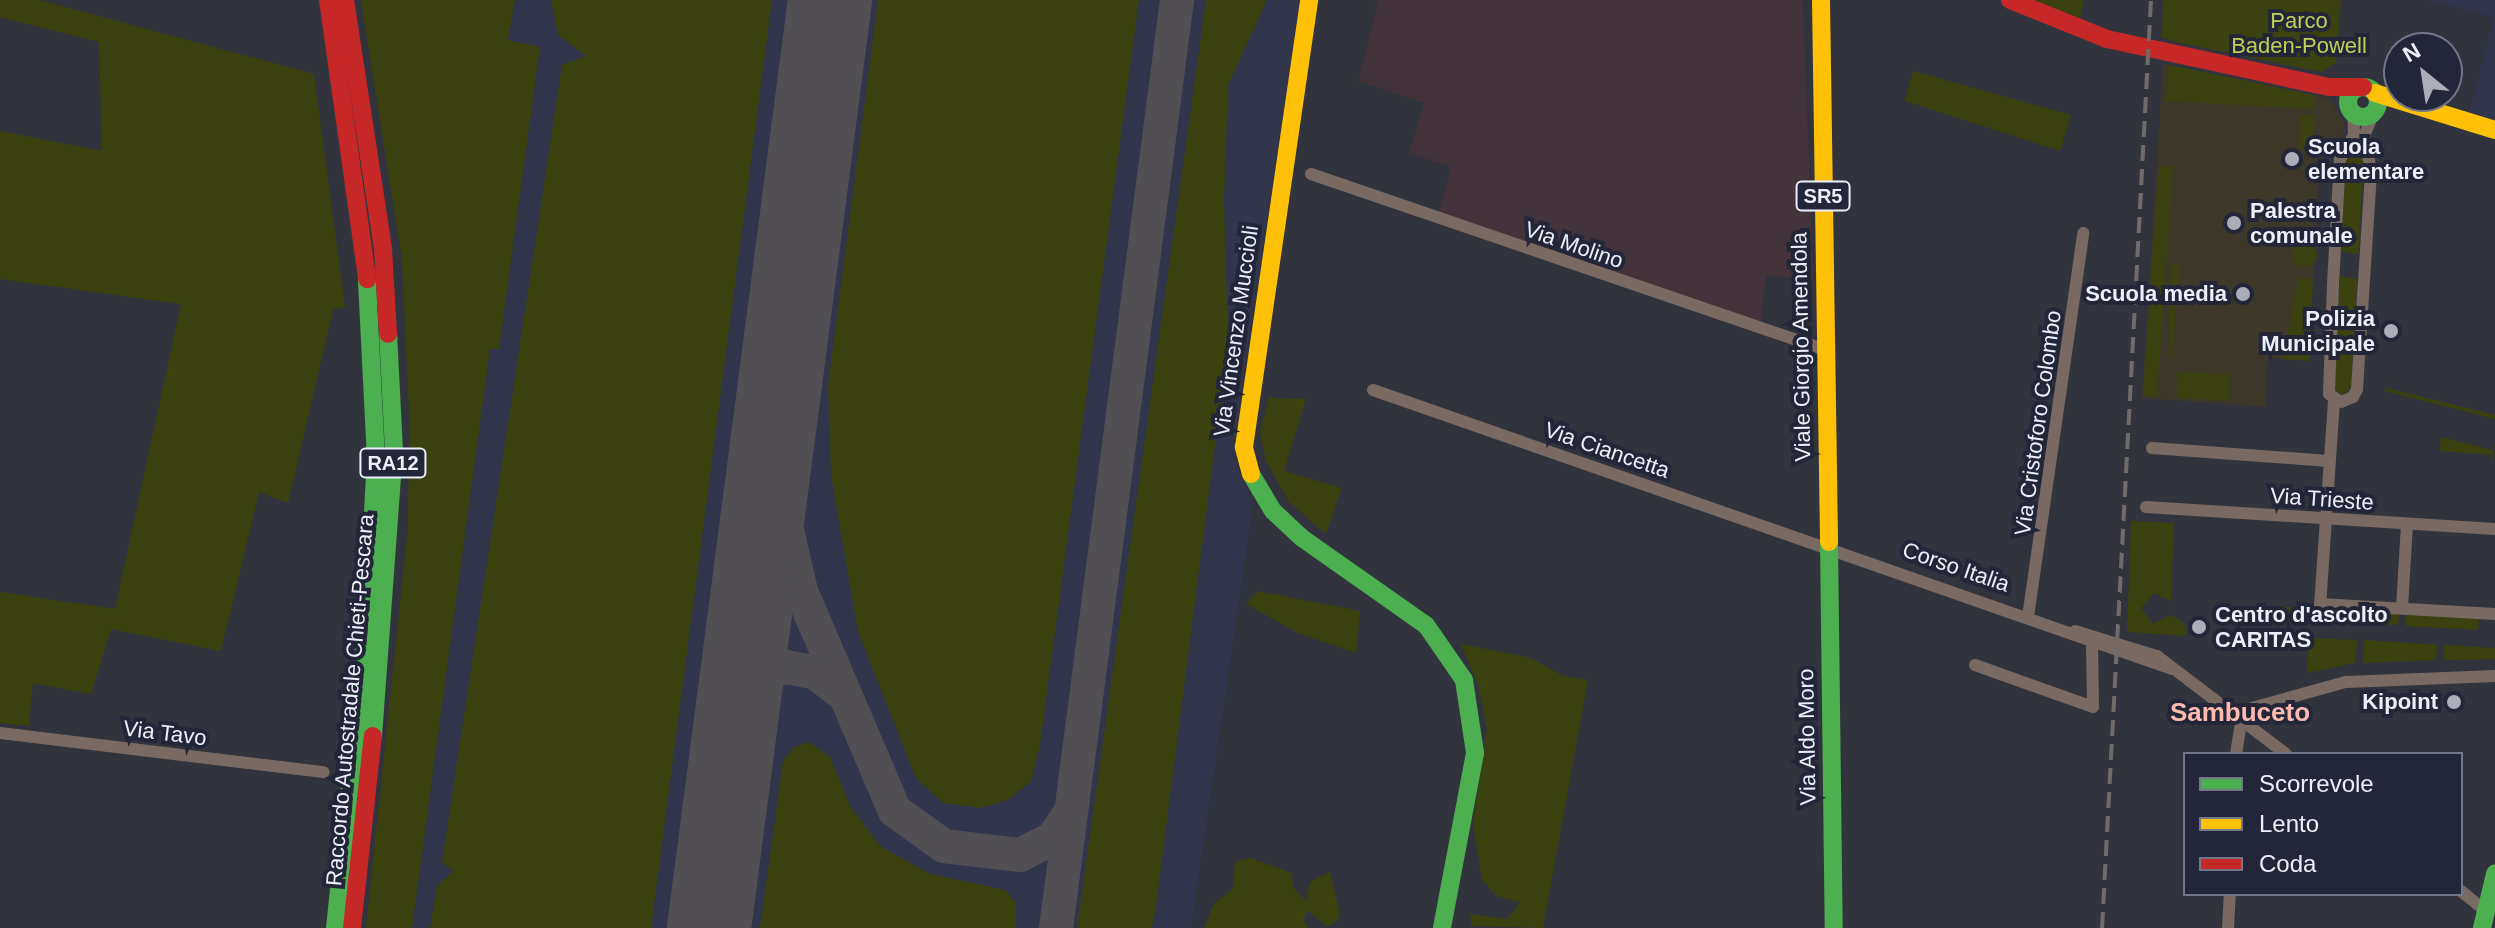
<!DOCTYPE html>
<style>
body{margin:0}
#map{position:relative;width:2495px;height:928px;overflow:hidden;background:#32343d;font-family:Helvetica,sans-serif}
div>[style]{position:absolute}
.commercial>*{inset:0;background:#43333b}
.built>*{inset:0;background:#32364c}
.education>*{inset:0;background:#3e382a}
.green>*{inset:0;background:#3c420f;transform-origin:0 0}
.round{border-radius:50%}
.taxiway>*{height:34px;margin:-17px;padding:0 17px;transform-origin:17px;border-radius:17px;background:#514f53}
.runway>*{height:84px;margin:-42px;padding:0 42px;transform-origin:42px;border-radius:42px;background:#514f53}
.street>*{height:12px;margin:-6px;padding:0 6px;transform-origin:6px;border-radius:6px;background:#786962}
.fast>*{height:18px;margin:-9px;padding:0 9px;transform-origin:9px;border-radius:9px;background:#4caf50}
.fast>.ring{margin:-9px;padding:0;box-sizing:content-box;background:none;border:18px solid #4caf50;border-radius:50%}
.slow>*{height:18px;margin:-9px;padding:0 9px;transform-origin:9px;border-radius:9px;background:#ffc107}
.jam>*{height:18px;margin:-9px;padding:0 9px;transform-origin:9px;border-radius:9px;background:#c62828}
.rail>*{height:4px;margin-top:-2px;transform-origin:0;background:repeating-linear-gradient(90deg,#706a69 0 16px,transparent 0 24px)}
.dots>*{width:22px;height:22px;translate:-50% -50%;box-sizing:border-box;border:4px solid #232638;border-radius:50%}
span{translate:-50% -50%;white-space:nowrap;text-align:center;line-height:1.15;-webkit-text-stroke:8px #232638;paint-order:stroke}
.shield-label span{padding:2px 6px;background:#232638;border:2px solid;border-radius:6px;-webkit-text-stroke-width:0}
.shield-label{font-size:20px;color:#eceffb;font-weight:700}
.park-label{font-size:22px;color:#c0cf55}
.poi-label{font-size:22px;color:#eceffb;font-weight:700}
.left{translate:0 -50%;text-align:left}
.right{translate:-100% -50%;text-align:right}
.street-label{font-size:22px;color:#eceffb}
.quarter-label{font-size:26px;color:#febaaf;font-weight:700}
.legend{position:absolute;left:2183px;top:752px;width:280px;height:144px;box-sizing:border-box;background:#232638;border:2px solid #737686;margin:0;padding:10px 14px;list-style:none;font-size:24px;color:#eceffb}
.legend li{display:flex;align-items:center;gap:16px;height:40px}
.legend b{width:40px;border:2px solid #737686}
.north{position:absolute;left:2383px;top:32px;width:80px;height:80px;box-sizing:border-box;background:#232638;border:2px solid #737686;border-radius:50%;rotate:330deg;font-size:22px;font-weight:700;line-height:32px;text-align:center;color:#eceffb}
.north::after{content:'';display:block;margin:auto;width:28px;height:36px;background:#abaeb8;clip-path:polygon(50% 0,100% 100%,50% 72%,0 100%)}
</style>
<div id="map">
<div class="commercial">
<i style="clip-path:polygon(1374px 0,1803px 0,1813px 280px,1766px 275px,1761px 322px,1438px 215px,1451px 167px,1409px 153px,1424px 103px,1358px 81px,1378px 2px)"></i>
</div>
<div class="built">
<i style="clip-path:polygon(515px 0,1300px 0,1233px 440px,1233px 459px,1253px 505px,1191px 928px,412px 928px,490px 348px,499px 349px,540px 47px,508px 41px)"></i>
<i style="clip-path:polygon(2428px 0,2495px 0,2495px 125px,2468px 118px,2494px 17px)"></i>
</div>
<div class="education">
<i style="clip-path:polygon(2163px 64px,2329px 98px,2345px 124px,2344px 133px,2319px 161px,2309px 361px,2268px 358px,2265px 407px,2142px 398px)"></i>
</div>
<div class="green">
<i style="clip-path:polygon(0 0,39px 0,314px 74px,345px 307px,333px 310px,288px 503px,259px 492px,221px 651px,111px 629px,91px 694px,33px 683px,29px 726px,0 723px,0 592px,115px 609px,181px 304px,0 279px,0 131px,102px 151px,99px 42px,0 17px)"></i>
<i style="clip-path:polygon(361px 0,515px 0,508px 40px,540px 47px,499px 349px,490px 349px,412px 928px,366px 928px,408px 527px,409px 414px,402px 260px)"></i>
<i style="clip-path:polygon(551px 0,772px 0,651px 928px,430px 928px,437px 886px,453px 871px,442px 862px,562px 65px,586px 56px,558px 35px)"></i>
<i style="clip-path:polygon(878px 0,1139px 0,1040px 745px,1031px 781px,1008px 800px,980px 808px,943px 803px,916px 778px,858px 632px,831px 475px,828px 385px)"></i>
<i style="clip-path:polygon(1206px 0,1267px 0,1228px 85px,1224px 202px,1228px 344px,1156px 906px,1152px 928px,1077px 928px)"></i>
<i style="clip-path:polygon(2032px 0,2084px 0,2080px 18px)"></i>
<i style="clip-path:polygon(2163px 0,2341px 0,2336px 63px,2321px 72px,2172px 41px,2162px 37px)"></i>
<i style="clip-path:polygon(2169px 65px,2314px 95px,2314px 109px,2166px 101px)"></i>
<i style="clip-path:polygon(1913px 71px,2071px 115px,2060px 151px,1905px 101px)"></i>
<i style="left:2300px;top:115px;width:14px;height:35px"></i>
<i style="clip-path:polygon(2358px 152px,2364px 163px,2358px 255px,2341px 251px,2346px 158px)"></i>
<i style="left:2159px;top:166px;width:14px;height:230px;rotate:4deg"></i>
<i class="round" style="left:2293px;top:243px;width:24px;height:24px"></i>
<i style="clip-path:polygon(2171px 264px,2180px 264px,2172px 357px,2169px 357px)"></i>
<i style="clip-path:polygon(2340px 276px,2357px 279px,2351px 386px,2344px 395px,2333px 389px)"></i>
<i style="clip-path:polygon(2298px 278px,2313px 279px,2309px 361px,2283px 359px)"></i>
<i style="left:2178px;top:372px;width:52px;height:26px;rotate:3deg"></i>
<i style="clip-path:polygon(2387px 379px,2386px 388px,2495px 415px,2495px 419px,2385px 391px,2384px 396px)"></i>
<i style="clip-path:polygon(1269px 398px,1306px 399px,1284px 471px,1341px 488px,1326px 534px,1289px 502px,1266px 461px,1260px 432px)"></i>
<i style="clip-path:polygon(2441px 437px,2493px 450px,2495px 444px,2492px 462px,2491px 455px,2440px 451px)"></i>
<i style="clip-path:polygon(2131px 521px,2174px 523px,2171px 601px,2154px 593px,2141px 608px,2153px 624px,2171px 615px,2184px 623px,2186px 636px,2127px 632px)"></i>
<i style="clip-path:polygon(1257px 591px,1360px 611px,1356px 653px,1298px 633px,1246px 604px)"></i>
<i style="left:2253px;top:605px;width:66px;height:12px;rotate:3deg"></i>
<i style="left:2326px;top:609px;width:73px;height:12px;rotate:3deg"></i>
<i style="left:2406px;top:613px;width:73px;height:13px;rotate:3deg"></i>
<i style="clip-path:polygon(2309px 638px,2357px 640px,2355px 663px,2307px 673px)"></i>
<i style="clip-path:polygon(2364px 640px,2437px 645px,2436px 660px,2363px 663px)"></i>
<i style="clip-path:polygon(1461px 644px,1531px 658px,1563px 676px,1588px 680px,1543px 928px,1471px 926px,1470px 914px,1507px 919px,1520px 902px,1496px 896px,1482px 880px,1473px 823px,1487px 729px,1479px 687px)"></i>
<i style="clip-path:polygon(2444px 645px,2495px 648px,2495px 659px,2443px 660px)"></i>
<i style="clip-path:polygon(809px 742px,830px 757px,850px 806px,880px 846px,930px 874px,1005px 890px,1016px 903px,1016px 928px,760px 928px,783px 761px,794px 747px)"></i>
<i style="clip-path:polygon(1250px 858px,1291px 873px,1294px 889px,1306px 901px,1310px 882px,1330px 872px,1340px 914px,1336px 922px,1327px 927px,1308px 910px,1303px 919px,1309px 928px,1204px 928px,1214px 904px,1233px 889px,1235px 862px)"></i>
</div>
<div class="taxiway">
<i style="left:779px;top:393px;width:110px;rotate:89deg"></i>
<i style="left:781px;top:503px;width:90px;rotate:77.2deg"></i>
<i style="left:801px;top:591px;width:239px;rotate:66.9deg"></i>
<i style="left:895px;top:811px;width:60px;rotate:35.5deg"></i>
<i style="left:944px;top:846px;width:77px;rotate:6.8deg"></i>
<i style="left:1020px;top:855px;width:37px;rotate:-27deg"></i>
<i style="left:1053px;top:838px;width:32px;rotate:-56deg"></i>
<i style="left:737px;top:710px;width:27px;rotate:-63deg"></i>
<i style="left:749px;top:686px;width:23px;rotate:-38deg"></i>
<i style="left:767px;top:672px;width:20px;rotate:-15deg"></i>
<i style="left:786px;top:667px;width:31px;rotate:11deg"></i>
<i style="left:816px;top:673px;width:33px;rotate:38deg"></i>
<i style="left:1056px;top:928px;width:936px;rotate:-82.57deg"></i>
</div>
<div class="runway">
<i style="left:709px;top:928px;width:936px;rotate:-82.57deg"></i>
</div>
<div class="street">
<i style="left:2353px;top:113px;width:22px;rotate:87deg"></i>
<i style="left:2354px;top:135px;width:28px;rotate:120deg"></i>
<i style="left:2340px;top:159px;width:125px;rotate:93.2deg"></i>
<i style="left:2333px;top:284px;width:110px;rotate:92.1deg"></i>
<i style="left:2329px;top:394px;width:14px;rotate:34deg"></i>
<i style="left:2341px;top:402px;width:13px;rotate:-23deg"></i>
<i style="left:2353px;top:397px;width:9px;rotate:-63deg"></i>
<i style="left:2357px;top:389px;width:218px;rotate:-86.3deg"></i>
<i style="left:2371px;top:171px;width:36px;rotate:-101deg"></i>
<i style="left:2364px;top:136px;width:25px;rotate:-67deg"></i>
<i style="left:1311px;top:174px;width:544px;rotate:18.87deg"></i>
<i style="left:1373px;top:390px;width:846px;rotate:19.25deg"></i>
<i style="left:2334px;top:401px;width:203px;rotate:93.9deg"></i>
<i style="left:2320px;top:604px;width:175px;rotate:3.3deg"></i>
<i style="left:2152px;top:448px;width:177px;rotate:4.2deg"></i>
<i style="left:2146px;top:507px;width:350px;rotate:3.6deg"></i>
<i style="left:2402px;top:608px;width:84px;rotate:-86.6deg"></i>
<i style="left:2028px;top:617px;width:388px;rotate:-81.8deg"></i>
<i style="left:2075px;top:631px;width:86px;rotate:17deg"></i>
<i style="left:2157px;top:656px;width:162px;rotate:37.2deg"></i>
<i style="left:1975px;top:665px;width:125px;rotate:19.6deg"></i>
<i style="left:2093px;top:707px;width:63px;rotate:-90.9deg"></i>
<i style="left:2242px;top:717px;width:13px;rotate:-42deg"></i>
<i style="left:2252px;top:708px;width:98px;rotate:-15.5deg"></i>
<i style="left:2346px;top:682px;width:149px;rotate:-2.3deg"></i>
<i style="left:0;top:733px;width:326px;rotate:6.9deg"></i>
<i style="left:2236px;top:754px;width:37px;rotate:-81deg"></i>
<i style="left:2461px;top:891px;width:32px;rotate:39deg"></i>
<i style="left:2228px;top:928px;width:34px;rotate:-87deg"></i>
</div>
<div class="fast">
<i class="ring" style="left:2348px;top:87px;width:12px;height:12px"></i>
<i style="left:1251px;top:474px;width:43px;rotate:59.3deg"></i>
<i style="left:1273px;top:511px;width:40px;rotate:43deg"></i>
<i style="left:1302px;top:538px;width:151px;rotate:35.1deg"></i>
<i style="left:1426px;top:625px;width:67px;rotate:55.4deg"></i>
<i style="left:1464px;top:680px;width:74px;rotate:81.4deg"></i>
<i style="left:1475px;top:753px;width:178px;rotate:100.7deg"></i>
<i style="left:1829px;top:542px;width:386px;rotate:89.3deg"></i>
<i style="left:373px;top:736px;width:286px;rotate:-85.8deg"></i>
<i style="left:394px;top:451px;width:117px;rotate:-92.9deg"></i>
<i style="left:335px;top:928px;width:307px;rotate:-84deg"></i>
<i style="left:367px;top:623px;width:164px;rotate:-86.9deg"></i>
<i style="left:376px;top:459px;width:180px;rotate:-92.9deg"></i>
<i style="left:2482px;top:928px;width:56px;rotate:-76.5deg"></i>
</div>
<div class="slow">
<i style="left:1821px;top:0;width:542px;rotate:89.15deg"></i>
<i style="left:2375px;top:93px;width:126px;rotate:17.1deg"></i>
<i style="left:1251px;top:474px;width:28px;rotate:-105deg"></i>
<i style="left:1244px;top:447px;width:452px;rotate:-81.7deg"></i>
</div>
<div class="jam">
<i style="left:328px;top:0;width:282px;rotate:82deg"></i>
<i style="left:345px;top:0;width:252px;rotate:81.3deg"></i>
<i style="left:383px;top:249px;width:85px;rotate:86.6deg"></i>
<i style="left:2010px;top:0;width:105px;rotate:21.9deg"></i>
<i style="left:2107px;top:39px;width:227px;rotate:12.2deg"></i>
<i style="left:2329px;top:87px;width:34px"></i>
<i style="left:352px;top:928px;width:193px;rotate:-83.8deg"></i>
</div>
<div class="rail">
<i style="left:2102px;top:928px;width:929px;rotate:-86.98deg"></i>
</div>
<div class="dots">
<i style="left:2292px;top:159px;background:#abaeb8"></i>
<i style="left:2234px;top:223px;background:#abaeb8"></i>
<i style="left:2243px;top:294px;background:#abaeb8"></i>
<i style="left:2391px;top:331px;background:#abaeb8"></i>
<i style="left:2199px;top:627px;background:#abaeb8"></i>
<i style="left:2454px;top:702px;background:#abaeb8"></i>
</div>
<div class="shield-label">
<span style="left:1823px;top:196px">SR5</span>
<span style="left:393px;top:463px">RA12</span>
</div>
<div class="park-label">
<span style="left:2299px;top:33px">Parco<br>Baden-Powell</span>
</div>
<div class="poi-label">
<span class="left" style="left:2308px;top:159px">Scuola<br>elementare</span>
<span class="left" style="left:2250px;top:223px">Palestra<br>comunale</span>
<span class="right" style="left:2227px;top:294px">Scuola media</span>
<span class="right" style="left:2375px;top:331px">Polizia<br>Municipale</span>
<span class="left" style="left:2215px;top:627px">Centro d'ascolto<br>CARITAS</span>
<span class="right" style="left:2438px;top:702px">Kipoint</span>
</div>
<div class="street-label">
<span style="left:1574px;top:245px;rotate:19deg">Via Molino</span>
<span style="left:1236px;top:331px;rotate:-82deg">Via Vincenzo Muccioli</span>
<span style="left:1801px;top:347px;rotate:-91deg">Viale Giorgio Amendola</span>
<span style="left:2038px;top:423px;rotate:-82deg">Via Cristoforo Colombo</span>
<span style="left:1607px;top:450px;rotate:19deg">Via Ciancetta</span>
<span style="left:2322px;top:499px;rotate:4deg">Via Trieste</span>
<span style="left:1956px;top:567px;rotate:19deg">Corso Italia</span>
<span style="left:350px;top:700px;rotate:-85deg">Raccordo Autostradale Chieti-Pescara</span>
<span style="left:165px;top:733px;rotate:7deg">Via Tavo</span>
<span style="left:1807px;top:737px;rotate:-91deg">Via Aldo Moro</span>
</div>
<div class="quarter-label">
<span style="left:2240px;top:713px">Sambuceto</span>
</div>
<ul class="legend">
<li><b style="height:10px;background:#4caf50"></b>Scorrevole</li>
<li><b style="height:10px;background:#ffc107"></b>Lento</li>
<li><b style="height:10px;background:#c62828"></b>Coda</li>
</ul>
<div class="north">N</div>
</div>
